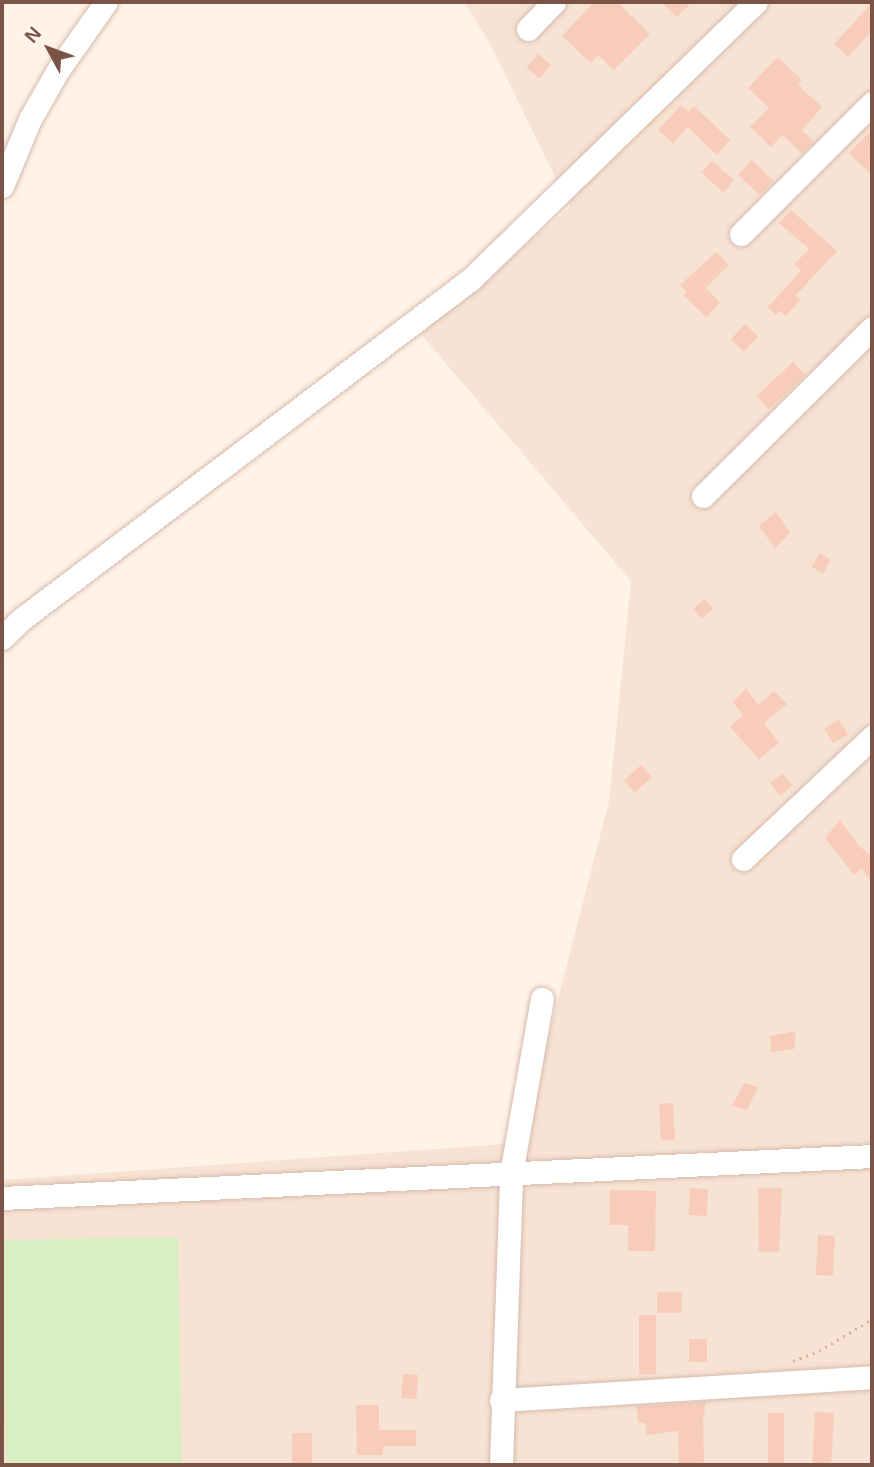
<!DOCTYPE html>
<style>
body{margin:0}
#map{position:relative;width:874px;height:1467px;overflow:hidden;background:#fff2e6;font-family:Helvetica,sans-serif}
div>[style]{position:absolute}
.residential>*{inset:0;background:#f7e3d3}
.green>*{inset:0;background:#d9efc2;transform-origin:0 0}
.building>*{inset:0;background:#f7ccba;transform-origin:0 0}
.path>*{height:2.5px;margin-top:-1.25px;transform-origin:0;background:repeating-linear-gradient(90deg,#ddae9d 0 2px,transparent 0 7px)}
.roads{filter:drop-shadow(0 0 2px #d5baad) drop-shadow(0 0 2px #d5baad)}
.minor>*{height:23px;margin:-11.5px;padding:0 11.5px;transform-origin:11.5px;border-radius:11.5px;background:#fff}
span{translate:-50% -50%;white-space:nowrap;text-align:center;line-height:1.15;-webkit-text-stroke:5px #fff7ef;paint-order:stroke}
.frame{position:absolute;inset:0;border:4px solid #7c5447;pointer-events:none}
.north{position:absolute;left:14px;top:14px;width:70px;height:70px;-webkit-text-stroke:5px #fff7ef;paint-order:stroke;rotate:311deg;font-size:19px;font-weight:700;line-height:28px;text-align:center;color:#7c5447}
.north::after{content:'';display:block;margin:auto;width:24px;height:32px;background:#7c5447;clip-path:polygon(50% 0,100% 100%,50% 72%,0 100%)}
</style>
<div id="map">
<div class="residential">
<i style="clip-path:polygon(464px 2px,872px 2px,872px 1465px,2px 1465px,2px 1180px,521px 1143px,609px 801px,631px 581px,421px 334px,570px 207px,488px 40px)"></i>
</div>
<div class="green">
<i style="left:178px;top:1237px;width:228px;height:176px;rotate:89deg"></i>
</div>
<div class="building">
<i style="clip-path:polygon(594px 2px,617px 2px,650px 34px,614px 70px,598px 55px,591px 63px,562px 36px)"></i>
<i style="clip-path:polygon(661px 2px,692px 2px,677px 17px)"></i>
<i style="clip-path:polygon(872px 3px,872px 31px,848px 57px,834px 44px)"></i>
<i style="left:538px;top:54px;width:17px;height:18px;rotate:40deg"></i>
<i style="clip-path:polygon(778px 57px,802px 80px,798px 85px,822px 107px,802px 130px,814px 142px,802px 153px,782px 135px,771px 147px,750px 127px,769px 108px,748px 88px)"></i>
<i style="clip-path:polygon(681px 105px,689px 112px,694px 106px,730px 140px,717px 155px,688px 127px,673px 143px,658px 130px)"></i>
<i style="clip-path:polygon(872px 130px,872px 175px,849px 153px)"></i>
<i style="left:752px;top:160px;width:30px;height:20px;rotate:44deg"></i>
<i style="left:712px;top:161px;width:29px;height:16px;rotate:41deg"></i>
<i style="clip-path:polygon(791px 210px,837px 251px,795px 296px,800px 300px,786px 316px,780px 311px,776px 315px,768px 307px,801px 271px,794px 264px,809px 249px,779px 223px)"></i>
<i style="clip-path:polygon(716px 252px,729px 265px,706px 288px,720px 302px,706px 317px,684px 296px,687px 292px,680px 285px)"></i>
<i style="left:745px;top:324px;width:18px;height:21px;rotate:43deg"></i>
<i style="left:793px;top:362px;width:18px;height:50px;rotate:47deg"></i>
<i style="clip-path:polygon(776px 512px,790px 533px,775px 548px,759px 526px)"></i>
<i style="left:820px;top:553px;width:13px;height:16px;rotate:32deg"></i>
<i style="left:705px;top:599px;width:13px;height:15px;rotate:51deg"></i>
<i style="clip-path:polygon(746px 688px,758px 705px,774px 691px,787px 704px,764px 723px,779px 743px,759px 759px,730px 727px,743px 715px,733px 702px)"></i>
<i style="left:839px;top:720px;width:17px;height:17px;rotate:59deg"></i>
<i style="left:641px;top:765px;width:16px;height:23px;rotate:47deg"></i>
<i style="clip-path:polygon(782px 774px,793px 785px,780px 796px,770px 783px)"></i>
<i style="clip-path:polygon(840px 820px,859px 846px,872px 856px,872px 883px,862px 868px,854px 875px,825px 838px)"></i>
<i style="clip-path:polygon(796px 1031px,794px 1049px,771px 1052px,770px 1036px)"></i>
<i style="clip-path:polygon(744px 1083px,758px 1087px,747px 1110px,732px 1106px)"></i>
<i style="left:673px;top:1103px;width:37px;height:14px;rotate:87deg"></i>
<i style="left:690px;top:1188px;width:18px;height:27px;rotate:3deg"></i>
<i style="clip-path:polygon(758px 1188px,782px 1188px,779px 1252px,759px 1252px)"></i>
<i style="clip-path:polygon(610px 1190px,656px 1191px,655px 1251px,628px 1251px,628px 1225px,610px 1225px)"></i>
<i style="left:818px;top:1235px;width:17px;height:40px;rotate:3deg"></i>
<i style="left:657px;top:1292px;width:25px;height:21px"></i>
<i style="left:639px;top:1315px;width:17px;height:59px"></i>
<i style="left:689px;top:1339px;width:18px;height:23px"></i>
<i style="left:403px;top:1374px;width:15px;height:24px;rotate:4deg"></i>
<i style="clip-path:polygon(706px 1402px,703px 1419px,704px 1465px,679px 1465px,678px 1431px,647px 1435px,645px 1423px,638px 1423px,637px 1406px)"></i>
<i style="clip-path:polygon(356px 1405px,379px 1405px,379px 1430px,416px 1430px,416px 1446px,383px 1446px,383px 1455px,357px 1455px)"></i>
<i style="left:815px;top:1412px;width:19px;height:53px;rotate:3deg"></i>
<i style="left:768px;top:1413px;width:16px;height:52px"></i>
<i style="left:292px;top:1433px;width:20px;height:32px"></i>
</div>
<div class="path">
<i style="left:793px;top:1361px;width:28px;rotate:-21deg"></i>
<i style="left:819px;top:1351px;width:62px;rotate:-31.1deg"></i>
</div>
<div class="roads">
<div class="minor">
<i style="left:528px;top:29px;width:37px;rotate:-46deg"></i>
<i style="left:2px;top:186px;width:73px;rotate:-67.3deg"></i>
<i style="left:30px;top:119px;width:56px;rotate:-60.3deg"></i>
<i style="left:58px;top:70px;width:83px;rotate:-54.8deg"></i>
<i style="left:741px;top:234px;width:185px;rotate:-45deg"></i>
<i style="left:703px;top:496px;width:238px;rotate:-44.8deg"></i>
<i style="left:2px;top:638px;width:29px;rotate:-44deg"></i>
<i style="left:23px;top:618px;width:562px;rotate:-37.11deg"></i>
<i style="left:471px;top:279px;width:397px;rotate:-44.2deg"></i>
<i style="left:743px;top:859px;width:178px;rotate:-43.4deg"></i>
<i style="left:2px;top:1198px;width:871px;rotate:-2.76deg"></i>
<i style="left:501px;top:1400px;width:372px;rotate:-3.5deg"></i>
<i style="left:501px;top:1465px;width:291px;rotate:-88deg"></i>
<i style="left:511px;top:1174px;width:178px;rotate:-80deg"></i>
</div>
</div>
<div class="frame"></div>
<div class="north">N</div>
</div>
